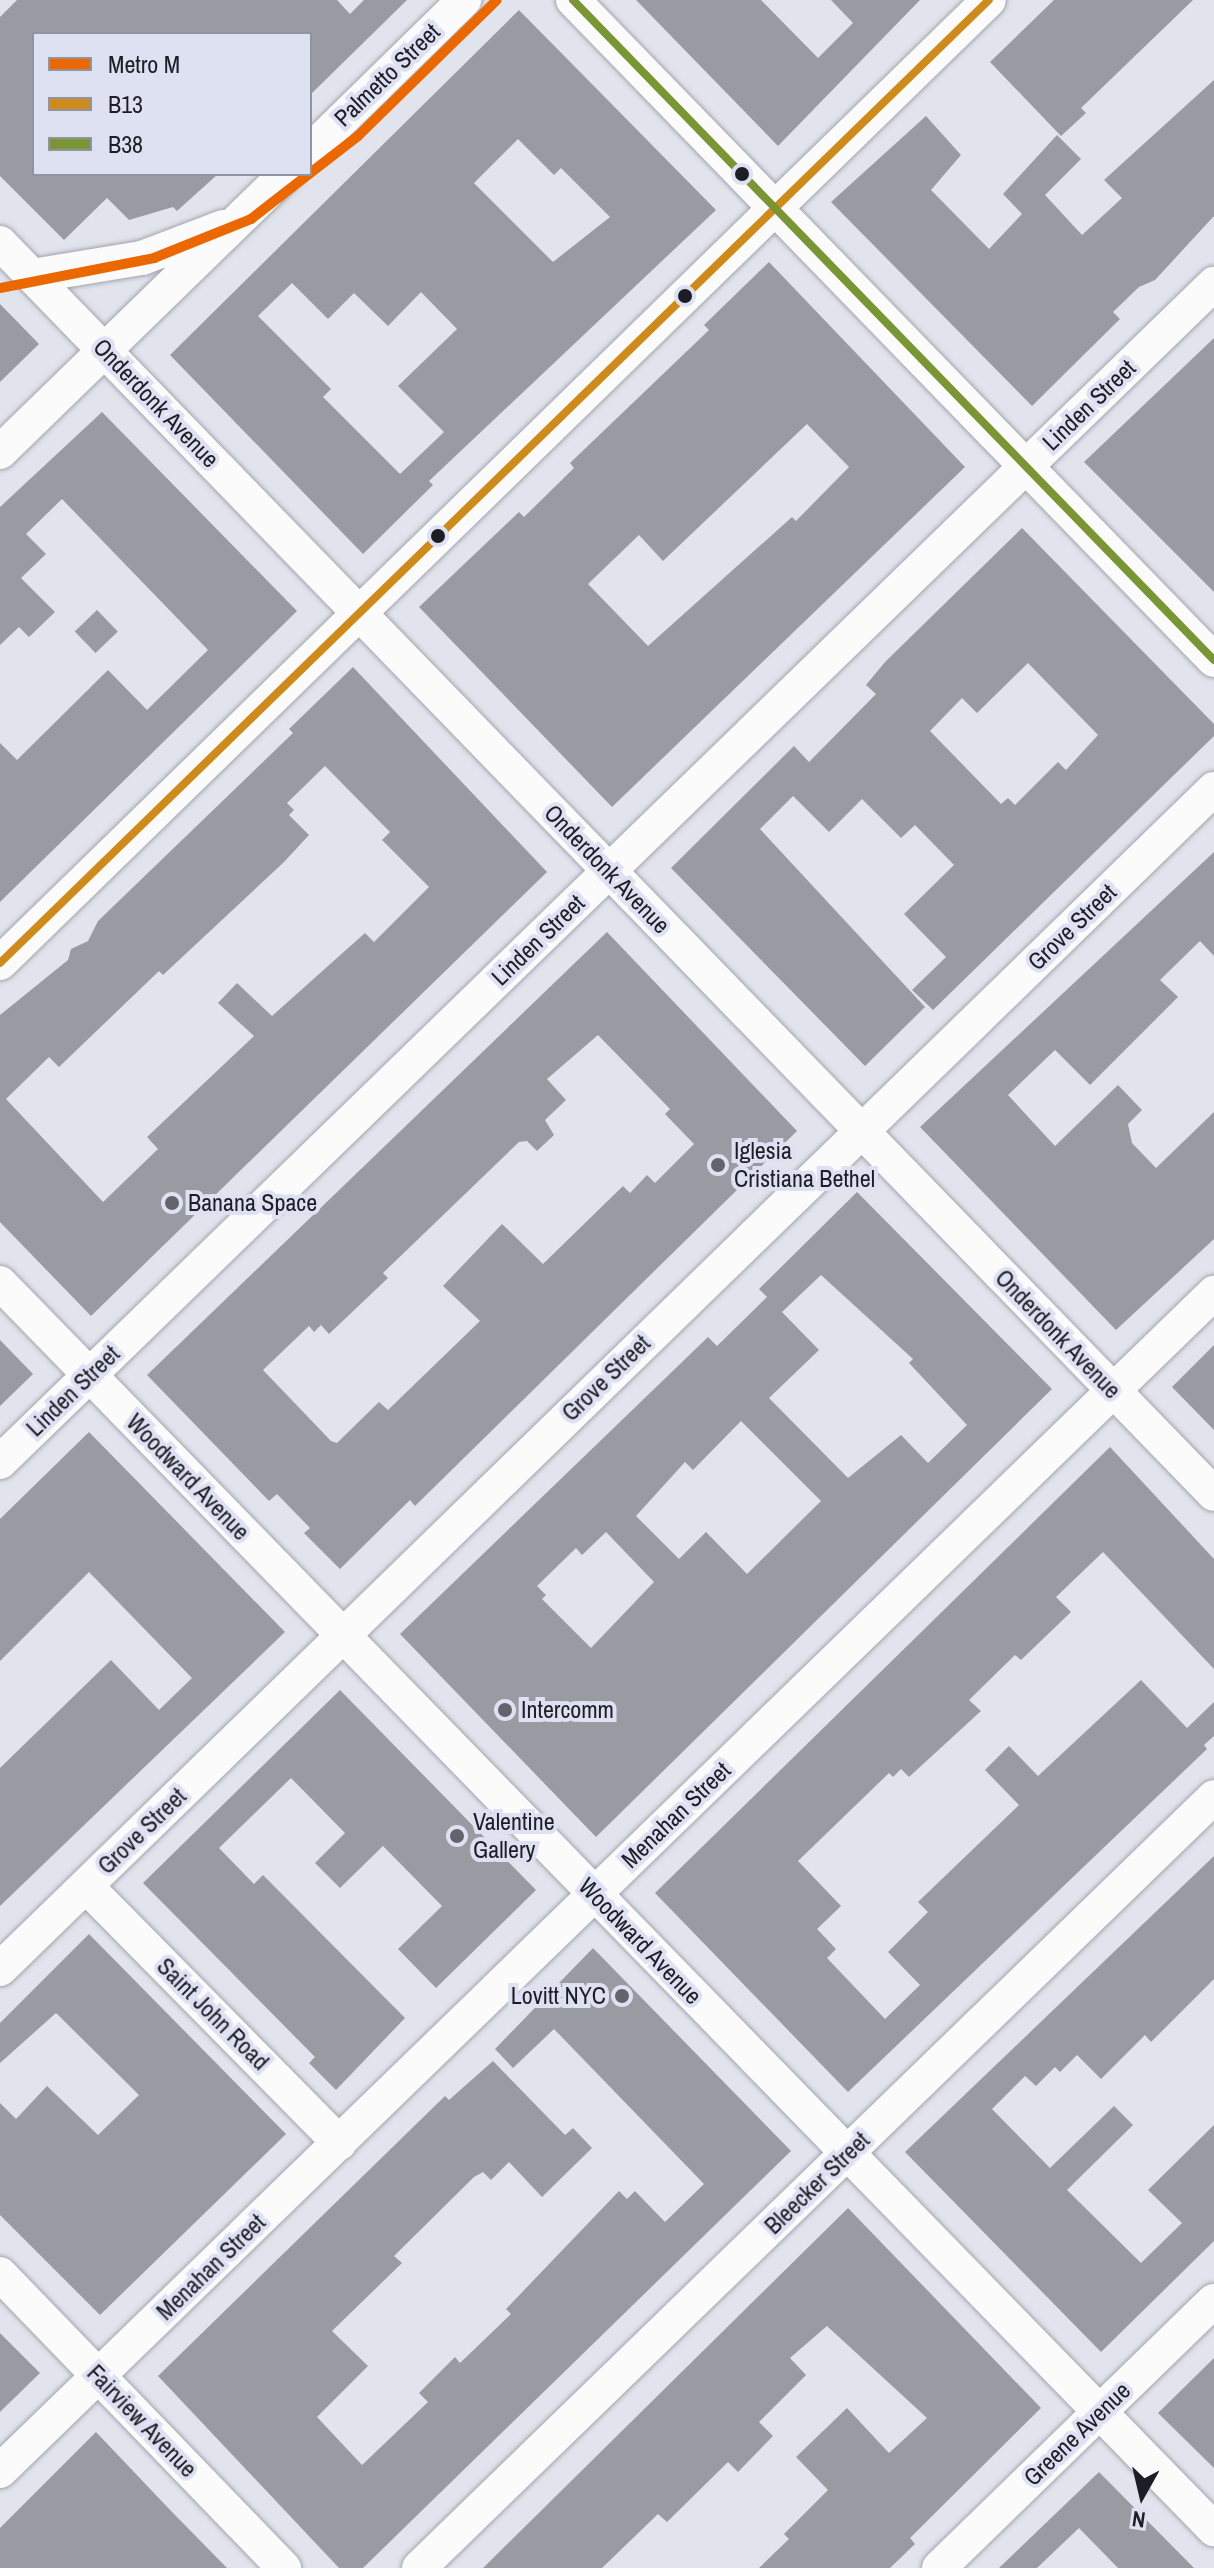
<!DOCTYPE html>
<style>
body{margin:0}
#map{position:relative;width:1214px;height:2568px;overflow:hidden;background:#e2e4ed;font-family:"Archivo Narrow",sans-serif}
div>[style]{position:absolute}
.building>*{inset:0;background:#999ba2;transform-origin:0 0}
.roads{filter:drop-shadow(0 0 2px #a3a5ac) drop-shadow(0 0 2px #a3a5ac)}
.street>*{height:34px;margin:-17px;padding:0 17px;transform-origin:17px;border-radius:17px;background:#fbfbfc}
.bus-1>*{height:8px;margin:-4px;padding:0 4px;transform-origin:4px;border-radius:4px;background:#ce8b1c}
.bus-2>*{height:8px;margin:-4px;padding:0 4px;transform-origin:4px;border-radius:4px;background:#799534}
.metro-1>*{height:10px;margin:-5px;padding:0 5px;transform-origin:5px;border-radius:5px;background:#eb6800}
.dots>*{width:22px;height:22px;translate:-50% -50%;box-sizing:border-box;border:4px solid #dde1f2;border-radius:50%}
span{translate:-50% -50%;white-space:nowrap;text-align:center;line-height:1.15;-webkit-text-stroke:8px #dde1f2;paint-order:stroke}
.street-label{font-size:24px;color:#1d1e25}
.poi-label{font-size:24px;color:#1d1e25}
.left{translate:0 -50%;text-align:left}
.right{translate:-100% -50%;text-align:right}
.legend{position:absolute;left:32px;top:32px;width:280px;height:144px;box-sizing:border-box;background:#dde1f2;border:2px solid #9093a0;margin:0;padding:10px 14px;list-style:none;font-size:24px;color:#1d1e25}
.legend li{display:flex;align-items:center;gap:16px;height:40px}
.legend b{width:40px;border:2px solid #9093a0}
.north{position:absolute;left:1102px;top:2456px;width:80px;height:80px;-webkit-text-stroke:6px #dde1f2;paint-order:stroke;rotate:188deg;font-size:22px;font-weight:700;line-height:32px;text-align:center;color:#1d1e25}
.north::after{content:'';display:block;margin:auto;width:28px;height:36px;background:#1d1e25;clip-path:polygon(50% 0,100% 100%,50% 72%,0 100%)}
</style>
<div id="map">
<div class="building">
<i style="clip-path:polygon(17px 0,337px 0,350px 14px,364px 0,407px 0,310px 95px,310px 34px,34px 34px,34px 174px,218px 174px,177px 211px,173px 207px,129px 220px,107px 198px,64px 240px,0 176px,0 17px)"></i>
<i style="clip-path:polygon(636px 0,761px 0,818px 58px,853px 23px,831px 0,920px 0,778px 146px)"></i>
<i style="clip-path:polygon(1054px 0,1193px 0,1081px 108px,1086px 113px,1061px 136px,990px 62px)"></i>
<i style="clip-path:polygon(evenodd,519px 10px,716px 210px,429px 481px,433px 485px,363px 554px,170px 355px,519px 10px,518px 139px,554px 175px,561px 168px,610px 217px,553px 262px,474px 183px,518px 139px,519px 10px,292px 283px,328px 319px,354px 293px,388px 326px,421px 292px,457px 329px,398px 386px,444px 432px,400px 474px,323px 397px,331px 389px,258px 316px,292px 283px)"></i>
<i style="clip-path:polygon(1214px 80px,1214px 216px,1155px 280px,1139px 287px,1113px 312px,1120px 319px,1032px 406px,831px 202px,926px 116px,961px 155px,931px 190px,989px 249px,1022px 214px,1003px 194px,1057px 135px,1081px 159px,1045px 195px,1082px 235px,1122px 198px,1104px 180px)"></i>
<i style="clip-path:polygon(evenodd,769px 262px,965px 467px,612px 807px,419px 607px,519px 512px,524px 517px,574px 468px,570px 463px,709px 330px,704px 325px,769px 262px,807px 424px,849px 467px,796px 521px,792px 517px,648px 646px,588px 584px,639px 535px,663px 561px,807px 424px)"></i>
<i style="clip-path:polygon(0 304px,39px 344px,0 382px)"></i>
<i style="clip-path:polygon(1214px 338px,1214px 592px,1084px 462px)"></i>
<i style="clip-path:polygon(102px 412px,297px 611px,0 902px,0 743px,17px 760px,108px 670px,147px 710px,208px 650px,62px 499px,26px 534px,46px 554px,21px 578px,55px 612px,29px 637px,19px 627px,0 645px,0 507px)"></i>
<i style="clip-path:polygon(evenodd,1022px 528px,1214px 724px,1214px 736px,933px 1010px,912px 990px,946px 957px,904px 914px,954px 865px,915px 825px,901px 838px,862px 799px,829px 832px,793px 796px,760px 829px,925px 1007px,865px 1066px,671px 868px,794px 746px,809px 762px,876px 694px,866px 685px,885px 662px,1022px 528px,1028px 663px,1098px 735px,1066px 770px,1058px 762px,1015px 805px,1008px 798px,1001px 804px,930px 731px,962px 698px,977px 713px,1028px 663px)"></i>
<i style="left:97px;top:610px;width:30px;height:31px;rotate:46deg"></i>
<i style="clip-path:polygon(evenodd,353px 667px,547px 872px,91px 1316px,0 1222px,0 1015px,68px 960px,71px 949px,88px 941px,98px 921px,293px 733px,289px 729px,353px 667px,325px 766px,390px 832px,382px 840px,429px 887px,374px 942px,365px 933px,272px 1016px,237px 983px,218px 1003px,254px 1036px,147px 1137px,158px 1149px,103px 1202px,6px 1099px,49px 1057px,59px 1067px,159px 971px,163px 975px,284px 862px,309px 835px,289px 815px,294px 810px,287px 803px,325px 766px)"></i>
<i style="clip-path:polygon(1214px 852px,1214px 956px,1200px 941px,1160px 980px,1178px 997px,1090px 1085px,1055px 1050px,1008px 1095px,1055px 1146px,1118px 1085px,1142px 1110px,1128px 1124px,1132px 1143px,1156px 1168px,1214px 1112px,1214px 1239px,1116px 1330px,920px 1127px)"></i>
<i style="clip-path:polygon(evenodd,607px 932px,797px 1131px,415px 1506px,410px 1500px,340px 1569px,304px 1533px,310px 1528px,277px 1494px,269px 1501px,147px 1375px,607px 932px,598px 1035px,670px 1109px,665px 1114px,694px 1144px,655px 1183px,647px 1175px,630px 1193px,623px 1186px,543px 1264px,502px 1224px,443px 1286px,480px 1321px,388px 1410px,379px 1402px,337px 1443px,331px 1441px,263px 1370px,309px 1326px,314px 1332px,321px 1325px,329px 1334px,388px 1278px,383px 1273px,519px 1142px,527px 1141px,537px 1151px,554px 1135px,545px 1120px,566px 1100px,547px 1079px,598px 1035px)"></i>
<i style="clip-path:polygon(evenodd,857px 1192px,1052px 1389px,596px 1837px,400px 1634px,708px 1337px,717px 1346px,767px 1297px,778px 1308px,759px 1289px,857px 1192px,821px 1275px,913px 1359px,909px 1363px,967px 1425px,928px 1463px,901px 1435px,848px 1478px,769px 1398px,819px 1350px,782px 1312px,821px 1275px,857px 1192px,741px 1421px,821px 1501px,747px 1574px,706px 1532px,679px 1559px,636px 1516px,685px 1462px,693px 1470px,741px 1421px,857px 1192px,606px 1532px,654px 1582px,591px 1648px,542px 1599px,546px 1595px,537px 1586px,576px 1548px,582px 1555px,606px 1532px)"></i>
<i style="clip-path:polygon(0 1340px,33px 1374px,0 1406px)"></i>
<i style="clip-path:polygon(1214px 1345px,1214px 1430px,1172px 1387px)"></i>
<i style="clip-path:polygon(89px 1432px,285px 1632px,0 1906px,0 1768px,111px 1660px,159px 1710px,192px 1678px,89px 1572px,0 1661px,0 1519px)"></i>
<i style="clip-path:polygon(1110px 1447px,1214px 1559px,1214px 1669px,1103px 1552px,1056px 1597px,1071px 1612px,1021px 1660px,1015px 1655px,969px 1700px,981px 1711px,909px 1777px,901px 1769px,893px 1777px,889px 1773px,798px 1861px,841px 1906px,817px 1929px,836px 1949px,827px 1958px,885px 2019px,920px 1985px,888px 1952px,928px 1912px,918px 1902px,1019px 1805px,985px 1770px,1009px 1746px,1038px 1776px,1141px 1680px,1187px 1728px,1214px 1702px,1214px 1736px,1204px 1745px,1207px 1749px,848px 2092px,655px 1893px)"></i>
<i style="clip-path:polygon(340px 1690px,536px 1890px,436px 1988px,398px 1949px,442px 1906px,383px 1846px,340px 1888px,315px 1863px,345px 1833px,291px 1778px,219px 1848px,254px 1884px,263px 1875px,405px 2018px,336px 2090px,309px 2063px,315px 2057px,143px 1883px)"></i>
<i style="clip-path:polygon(1214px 1856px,1214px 1979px,1151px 2042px,1145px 2035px,1101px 2079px,1077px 2055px,1060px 2072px,1055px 2067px,1036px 2086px,1025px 2076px,992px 2109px,1050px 2168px,1114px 2106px,1133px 2125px,1067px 2190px,1141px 2263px,1182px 2223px,1148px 2190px,1214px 2125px,1214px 2241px,1101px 2352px,905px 2152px)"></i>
<i style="clip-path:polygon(89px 1934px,286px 2134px,100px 2315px,0 2215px,0 2103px,16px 2119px,47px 2086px,98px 2135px,139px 2095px,56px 2013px,0 2063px,0 2023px)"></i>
<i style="clip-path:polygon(593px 1948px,791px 2151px,363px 2568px,339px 2568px,158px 2376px,445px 2096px,449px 2100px,493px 2061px,565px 2135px,573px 2128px,592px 2148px,542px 2197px,509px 2162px,491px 2180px,483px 2172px,474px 2177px,394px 2256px,402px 2263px,332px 2331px,368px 2366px,317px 2417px,362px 2465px,428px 2402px,419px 2393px,455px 2357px,460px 2363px,511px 2314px,506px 2309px,619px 2191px,627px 2199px,635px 2191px,665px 2222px,704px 2184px,554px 2029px,513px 2068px,495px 2049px)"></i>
<i style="clip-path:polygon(848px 2208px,1041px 2408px,910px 2538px,915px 2544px,890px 2568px,759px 2568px,789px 2539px,784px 2534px,828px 2490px,796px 2457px,847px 2408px,889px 2453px,927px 2418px,827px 2326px,790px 2358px,806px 2375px,759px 2422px,773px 2436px,738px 2472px,728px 2462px,667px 2522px,658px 2514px,602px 2568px,483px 2568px)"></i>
<i style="clip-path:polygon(0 2333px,40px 2373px,0 2412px)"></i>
<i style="clip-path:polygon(1214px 2358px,1214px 2468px,1158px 2413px)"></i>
<i style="clip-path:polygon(96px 2432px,173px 2513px,227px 2568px,0 2568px,0 2528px)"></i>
<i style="clip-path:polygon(1099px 2472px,1194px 2568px,1118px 2568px,1079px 2528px,1037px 2568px,999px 2568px)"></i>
</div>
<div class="roads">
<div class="street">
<i style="left:573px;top:0;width:920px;rotate:45.84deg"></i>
<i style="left:310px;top:151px;width:216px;rotate:-44.4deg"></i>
<i style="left:0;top:243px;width:1743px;rotate:45.86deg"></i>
<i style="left:32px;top:276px;width:111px;rotate:-9.3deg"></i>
<i style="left:142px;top:258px;width:87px;rotate:-20.9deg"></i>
<i style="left:0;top:452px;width:399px;rotate:-44.2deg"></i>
<i style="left:0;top:963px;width:1380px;rotate:-44.24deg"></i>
<i style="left:0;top:1283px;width:1740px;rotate:45.75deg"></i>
<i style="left:0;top:1462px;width:1692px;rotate:-44.14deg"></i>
<i style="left:86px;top:1886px;width:361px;rotate:45.4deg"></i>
<i style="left:0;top:1969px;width:1693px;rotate:-44.19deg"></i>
<i style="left:0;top:2274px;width:409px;rotate:46deg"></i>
<i style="left:0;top:2471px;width:1692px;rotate:-44.14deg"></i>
<i style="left:419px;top:2568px;width:1107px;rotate:-44.12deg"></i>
<i style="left:939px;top:2568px;width:383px;rotate:-44.2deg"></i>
</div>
</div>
<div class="bus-1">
<i style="left:0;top:963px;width:1380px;rotate:-44.24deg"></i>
</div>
<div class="bus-2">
<i style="left:573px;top:0;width:920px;rotate:45.84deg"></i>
</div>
<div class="metro-1">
<i style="left:0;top:288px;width:157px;rotate:-11deg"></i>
<i style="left:154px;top:258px;width:105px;rotate:-21.9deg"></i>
<i style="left:251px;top:219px;width:135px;rotate:-37.8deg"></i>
<i style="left:358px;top:136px;width:194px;rotate:-44.4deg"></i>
</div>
<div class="dots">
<i style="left:742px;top:174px;background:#1d1e25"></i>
<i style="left:685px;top:296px;background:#1d1e25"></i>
<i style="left:438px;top:536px;background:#1d1e25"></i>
<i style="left:718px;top:1165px;background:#62636b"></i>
<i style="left:172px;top:1203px;background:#62636b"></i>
<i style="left:505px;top:1710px;background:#62636b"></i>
<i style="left:457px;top:1836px;background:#62636b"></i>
<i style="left:622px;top:1996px;background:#62636b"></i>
</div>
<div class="street-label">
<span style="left:387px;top:75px;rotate:-44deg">Palmetto Street</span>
<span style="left:156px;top:403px;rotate:46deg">Onderdonk Avenue</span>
<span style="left:1089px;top:405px;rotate:-44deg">Linden Street</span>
<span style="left:607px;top:869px;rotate:46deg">Onderdonk Avenue</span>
<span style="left:1072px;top:927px;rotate:-44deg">Grove Street</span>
<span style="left:538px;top:940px;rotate:-44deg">Linden Street</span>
<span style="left:1058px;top:1334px;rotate:46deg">Onderdonk Avenue</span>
<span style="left:606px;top:1378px;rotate:-44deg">Grove Street</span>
<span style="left:73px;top:1391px;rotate:-44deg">Linden Street</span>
<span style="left:188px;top:1477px;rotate:46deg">Woodward Avenue</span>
<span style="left:676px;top:1815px;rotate:-44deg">Menahan Street</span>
<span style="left:142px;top:1831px;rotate:-44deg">Grove Street</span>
<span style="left:640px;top:1941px;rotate:46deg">Woodward Avenue</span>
<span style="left:213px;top:2014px;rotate:45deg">Saint John Road</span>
<span style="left:817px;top:2183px;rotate:-44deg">Bleecker Street</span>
<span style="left:211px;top:2267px;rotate:-44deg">Menahan Street</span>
<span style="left:142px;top:2421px;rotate:46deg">Fairview Avenue</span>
<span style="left:1077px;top:2434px;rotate:-44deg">Greene Avenue</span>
</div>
<div class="poi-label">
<span class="left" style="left:734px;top:1165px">Iglesia<br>Cristiana Bethel</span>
<span class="left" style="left:188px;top:1203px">Banana Space</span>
<span class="left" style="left:521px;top:1710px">Intercomm</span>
<span class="left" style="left:473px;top:1836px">Valentine<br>Gallery</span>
<span class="right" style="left:606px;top:1996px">Lovitt NYC</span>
</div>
<ul class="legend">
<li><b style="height:10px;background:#eb6800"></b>Metro M</li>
<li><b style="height:10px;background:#ce8b1c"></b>B13</li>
<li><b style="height:10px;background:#799534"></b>B38</li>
</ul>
<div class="north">N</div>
</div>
